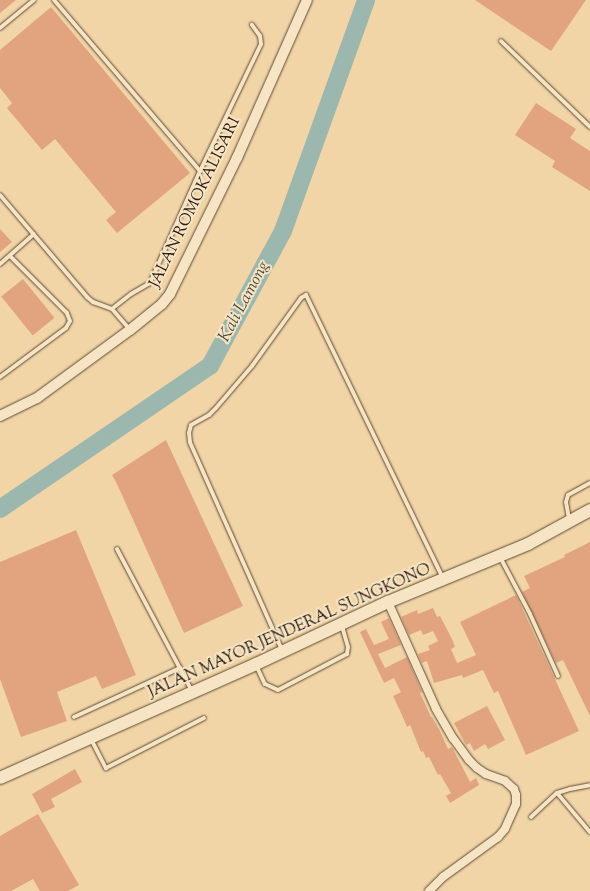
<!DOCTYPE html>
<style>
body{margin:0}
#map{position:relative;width:590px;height:891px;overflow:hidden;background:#f2d5a6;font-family:"Sorts Mill Goudy",serif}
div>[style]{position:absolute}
.river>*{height:18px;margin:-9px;padding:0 9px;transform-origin:9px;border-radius:9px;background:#9cb8ae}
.building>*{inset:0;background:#e2a37f;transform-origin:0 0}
.roads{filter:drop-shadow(0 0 1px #5b4a34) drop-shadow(0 0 1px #5b4a34)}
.service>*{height:4px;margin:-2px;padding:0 2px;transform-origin:2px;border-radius:2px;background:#f7e4c5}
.minor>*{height:8px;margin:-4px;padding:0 4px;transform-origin:4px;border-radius:4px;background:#f7e4c5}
.tertiary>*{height:10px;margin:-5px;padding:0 5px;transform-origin:5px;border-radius:5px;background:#f7e4c5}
.secondary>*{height:12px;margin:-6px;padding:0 6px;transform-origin:6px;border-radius:6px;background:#f7e4c5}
span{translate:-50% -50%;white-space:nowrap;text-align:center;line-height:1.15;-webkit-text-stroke:4px #f7e4c5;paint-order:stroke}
.street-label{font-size:16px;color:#291c0e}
.water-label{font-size:17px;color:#4c4b3e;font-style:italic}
</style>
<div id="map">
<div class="river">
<i style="left:0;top:509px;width:254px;rotate:-34.3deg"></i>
<i style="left:210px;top:366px;width:153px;rotate:-61.6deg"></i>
<i style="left:283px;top:231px;width:245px;rotate:-70.2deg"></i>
</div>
<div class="building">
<i style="clip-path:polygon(0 0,16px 0,0 13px)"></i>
<i style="clip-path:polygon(475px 0,586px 0,551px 51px)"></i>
<i style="clip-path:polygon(51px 7px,190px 173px,117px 233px,106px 220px,116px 212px,55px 139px,42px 150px,7px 108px,12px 103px,0 88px,0 50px)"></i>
<i style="clip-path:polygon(536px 103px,576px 129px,570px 138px,590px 151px,590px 191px,552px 167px,555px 161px,515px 135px)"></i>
<i style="clip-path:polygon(0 229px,12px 242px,0 252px)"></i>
<i style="left:23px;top:279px;width:50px;height:28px;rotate:51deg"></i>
<i style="clip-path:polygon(166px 440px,243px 606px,184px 633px,117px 484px,112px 475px)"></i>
<i style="clip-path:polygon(76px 530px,136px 675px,102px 689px,96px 676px,57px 692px,67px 721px,21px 737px,0 679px,0 562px)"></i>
<i style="clip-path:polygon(590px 542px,590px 716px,563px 660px,556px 663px,522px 592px,530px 588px,524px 576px,565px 557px,564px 555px)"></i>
<i style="clip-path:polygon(516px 595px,579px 731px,526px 755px,498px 691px,494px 693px,483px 670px,463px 678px,462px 675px,434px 683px,427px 661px,422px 663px,418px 654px,430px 650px,428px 646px,438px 641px,433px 631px,423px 635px,421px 630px,409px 635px,401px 617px,417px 610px,418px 614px,433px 608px,437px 617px,440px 616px,452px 639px,455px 647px,451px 649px,457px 663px,476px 655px,460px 622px)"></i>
<i style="clip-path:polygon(389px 618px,401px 645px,378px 654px,385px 668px,407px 657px,422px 692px,420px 693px,431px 717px,432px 717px,440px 731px,448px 749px,452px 747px,470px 782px,476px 778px,479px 785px,450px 803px,446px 796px,451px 793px,440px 774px,438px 775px,429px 757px,426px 758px,423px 751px,421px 752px,410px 725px,407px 727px,402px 715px,393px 696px,401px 692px,394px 678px,384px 683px,360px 632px,366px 629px,374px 645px,389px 639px,381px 622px)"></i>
<i style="clip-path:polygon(487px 706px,505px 740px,488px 749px,485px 744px,474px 751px,470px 743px,466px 745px,454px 723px)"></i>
<i style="clip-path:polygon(75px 769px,82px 782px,51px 799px,55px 807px,42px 813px,32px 794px)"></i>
<i style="clip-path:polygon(38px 814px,79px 885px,68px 891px,40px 891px,33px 879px,11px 891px,0 891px,0 836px)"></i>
</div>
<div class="roads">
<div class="service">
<i style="left:54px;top:0;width:225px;rotate:49.5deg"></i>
<i style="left:200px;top:171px;width:123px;rotate:114.1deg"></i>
<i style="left:150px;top:283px;width:22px;rotate:150deg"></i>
<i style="left:131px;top:294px;width:24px;rotate:142deg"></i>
<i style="left:0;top:28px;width:44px;rotate:-39.5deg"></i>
<i style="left:501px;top:41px;width:124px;rotate:44deg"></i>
<i style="left:200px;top:171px;width:141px;rotate:-64.3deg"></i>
<i style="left:261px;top:44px;width:8px;rotate:-97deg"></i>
<i style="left:260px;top:36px;width:14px;rotate:-126deg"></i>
<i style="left:0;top:195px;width:134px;rotate:49.5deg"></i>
<i style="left:87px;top:297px;width:8px;rotate:40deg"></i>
<i style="left:93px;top:302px;width:20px;rotate:20deg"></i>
<i style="left:112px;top:309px;width:28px;rotate:49deg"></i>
<i style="left:0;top:264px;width:45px;rotate:-41.4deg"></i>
<i style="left:0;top:377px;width:82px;rotate:-36.6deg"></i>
<i style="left:66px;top:328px;width:8px;rotate:-60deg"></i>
<i style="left:70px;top:321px;width:9px;rotate:-111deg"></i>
<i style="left:67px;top:313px;width:81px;rotate:-135deg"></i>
<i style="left:569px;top:519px;width:17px;rotate:-100deg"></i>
<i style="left:566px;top:502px;width:7px;rotate:-74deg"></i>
<i style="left:568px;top:495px;width:25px;rotate:-29deg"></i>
<i style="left:117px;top:549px;width:161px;rotate:62.2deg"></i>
<i style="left:500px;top:557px;width:64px;rotate:62.2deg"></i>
<i style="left:530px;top:614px;width:68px;rotate:65.7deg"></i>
<i style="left:282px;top:650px;width:227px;rotate:-113.9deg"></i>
<i style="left:190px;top:442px;width:9px;rotate:-96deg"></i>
<i style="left:189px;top:433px;width:8px;rotate:-76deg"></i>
<i style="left:191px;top:425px;width:21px;rotate:-29deg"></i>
<i style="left:209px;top:415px;width:10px;rotate:-45deg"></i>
<i style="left:216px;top:408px;width:55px;rotate:-49.4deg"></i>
<i style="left:252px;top:366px;width:84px;rotate:-54.2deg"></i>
<i style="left:301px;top:298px;width:6px;rotate:-31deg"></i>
<i style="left:306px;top:295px;width:314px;rotate:64.2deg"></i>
<i style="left:256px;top:665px;width:21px;rotate:65deg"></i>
<i style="left:265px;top:684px;width:14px;rotate:25deg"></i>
<i style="left:278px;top:690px;width:78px;rotate:-27.6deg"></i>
<i style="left:347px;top:654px;width:7px;rotate:-82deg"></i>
<i style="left:348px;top:647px;width:22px;rotate:-106deg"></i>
<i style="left:74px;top:717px;width:117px;rotate:-24.8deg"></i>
<i style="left:91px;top:739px;width:33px;rotate:63deg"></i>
<i style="left:106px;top:768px;width:110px;rotate:-27deg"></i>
<i style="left:557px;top:793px;width:51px;rotate:49.8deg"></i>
<i style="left:531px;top:817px;width:35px;rotate:-43deg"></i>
<i style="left:557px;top:793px;width:14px;rotate:-17deg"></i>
<i style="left:570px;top:789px;width:20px;rotate:-11deg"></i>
</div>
<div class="minor">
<i style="left:388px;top:602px;width:117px;rotate:65.8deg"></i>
<i style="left:436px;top:709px;width:34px;rotate:60deg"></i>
<i style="left:453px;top:738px;width:27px;rotate:54deg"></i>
<i style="left:469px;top:760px;width:11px;rotate:45deg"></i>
<i style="left:477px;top:768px;width:11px;rotate:34deg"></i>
<i style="left:486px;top:774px;width:20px;rotate:20deg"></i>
<i style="left:505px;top:781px;width:12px;rotate:42deg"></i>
<i style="left:514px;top:789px;width:6px;rotate:72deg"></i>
<i style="left:516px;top:795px;width:9px;rotate:90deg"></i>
<i style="left:516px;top:804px;width:27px;rotate:114deg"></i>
<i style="left:505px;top:829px;width:11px;rotate:131deg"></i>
<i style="left:498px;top:837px;width:68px;rotate:144deg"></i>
<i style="left:443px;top:877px;width:20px;rotate:135deg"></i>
</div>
<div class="tertiary">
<i style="left:0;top:416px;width:41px;rotate:-25.9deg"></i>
<i style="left:37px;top:398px;width:115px;rotate:-36.2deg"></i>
<i style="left:130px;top:330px;width:41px;rotate:-39.1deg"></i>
<i style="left:162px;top:304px;width:13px;rotate:-51deg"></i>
<i style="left:170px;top:294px;width:152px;rotate:-63.8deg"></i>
<i style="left:237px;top:158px;width:173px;rotate:-66.1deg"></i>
</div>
<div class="secondary">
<i style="left:0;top:778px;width:280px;rotate:-24deg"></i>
<i style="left:256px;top:664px;width:146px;rotate:-25.2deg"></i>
<i style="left:388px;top:602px;width:152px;rotate:-22.5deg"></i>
<i style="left:528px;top:544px;width:71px;rotate:-28.7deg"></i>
</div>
</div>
<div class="street-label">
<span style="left:196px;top:203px;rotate:-64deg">JALAN ROMOKALISARI</span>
<span style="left:290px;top:632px;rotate:-24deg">JALAN MAYOR JENDERAL SUNGKONO</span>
</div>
<div class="water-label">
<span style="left:245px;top:302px;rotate:-62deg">Kali Lamong</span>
</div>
</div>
